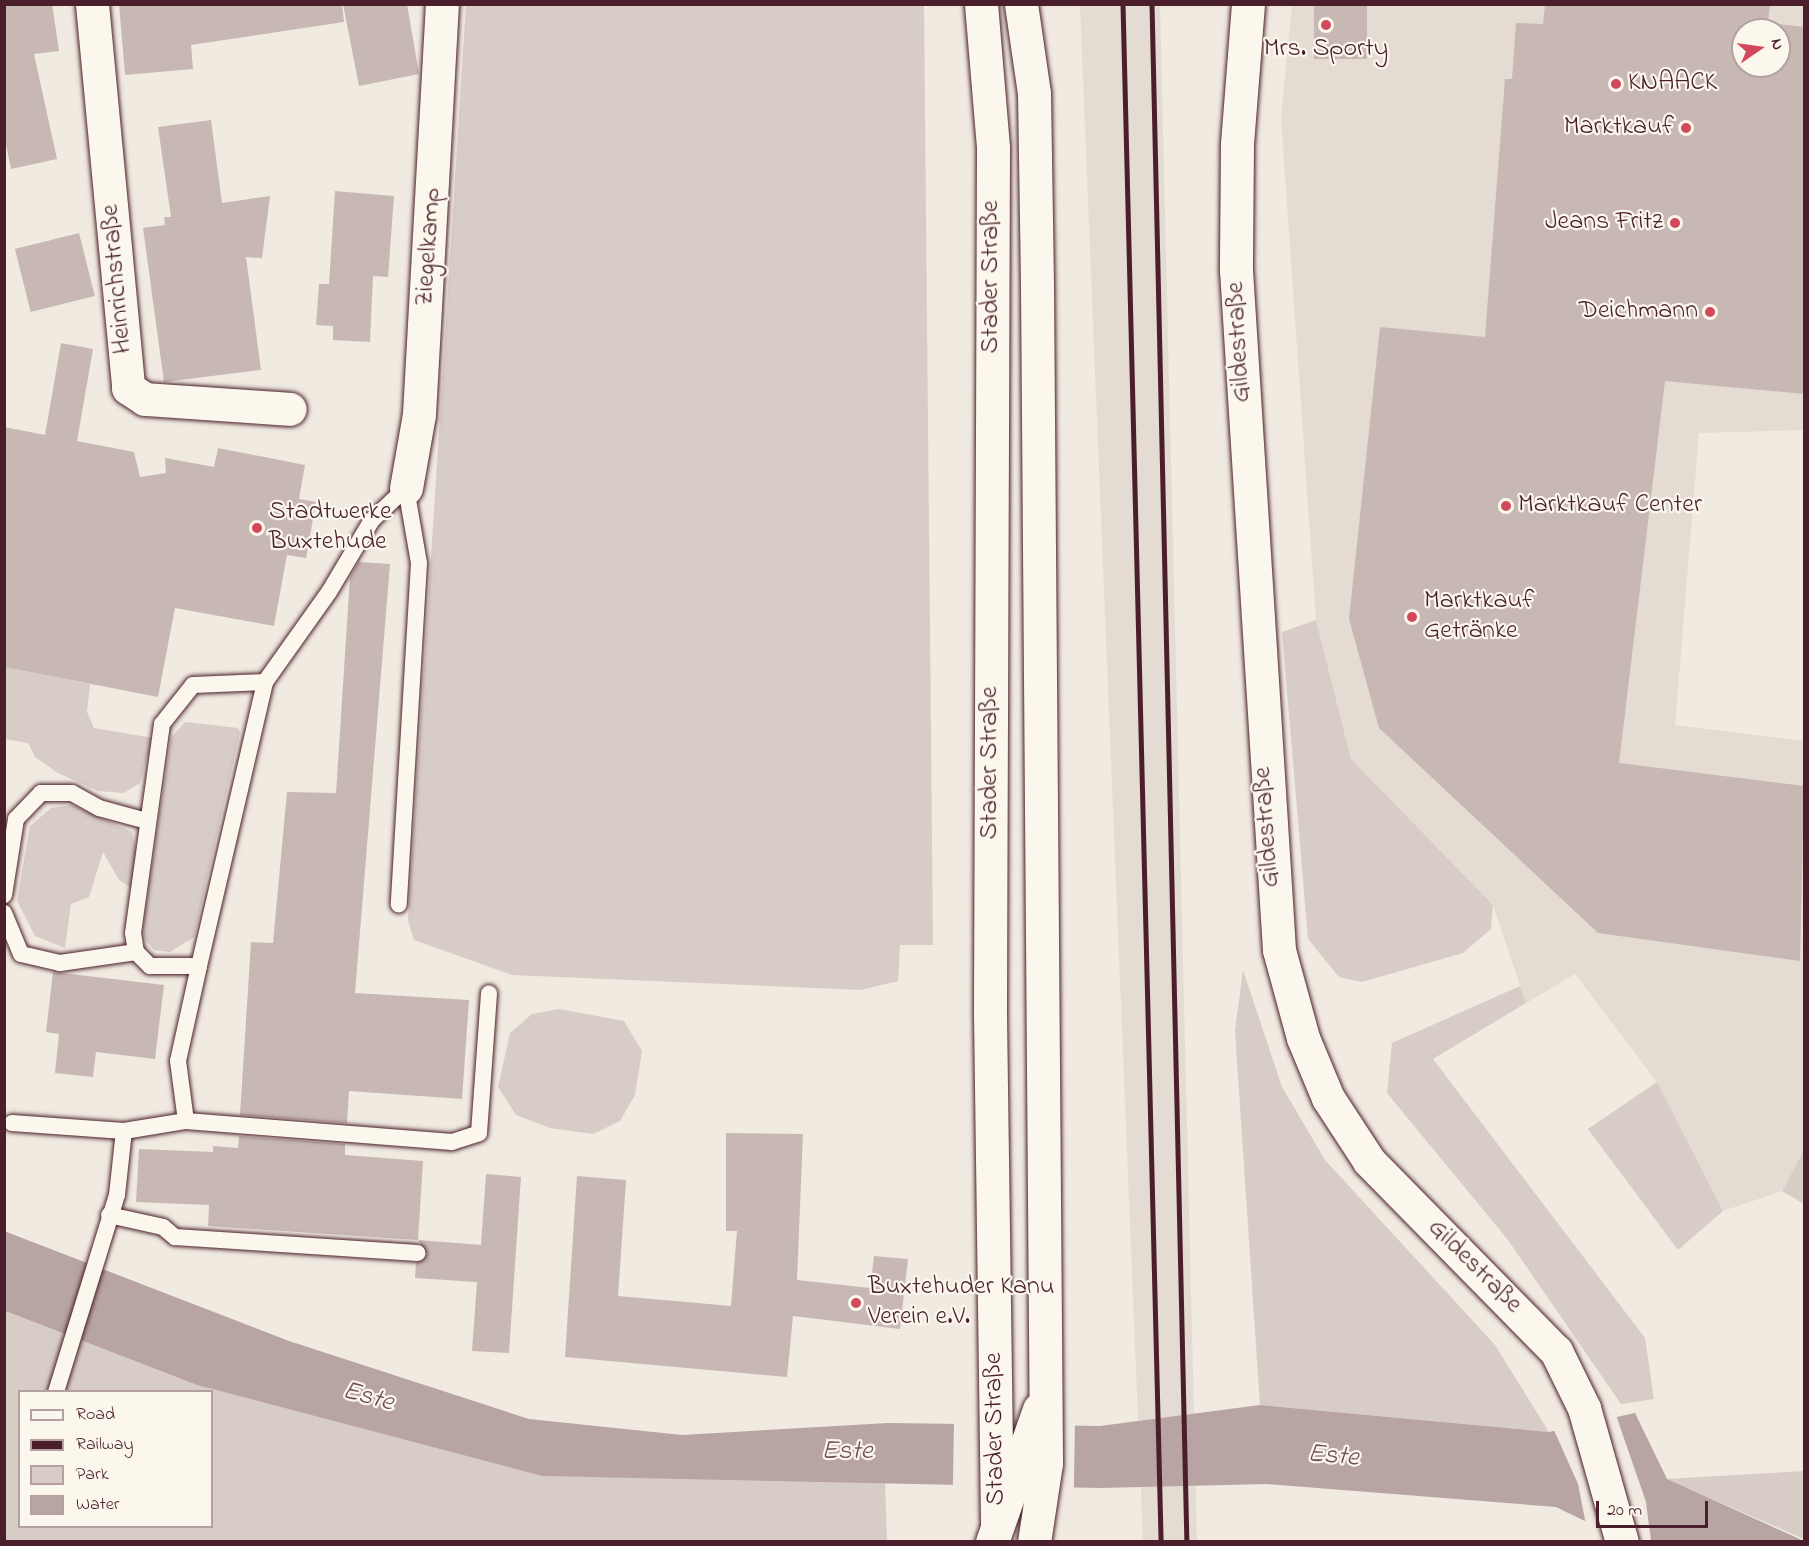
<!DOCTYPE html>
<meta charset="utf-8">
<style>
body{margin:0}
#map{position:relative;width:1809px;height:1546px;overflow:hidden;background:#f0eae0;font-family:"Indie Flower",sans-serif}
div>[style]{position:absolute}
.built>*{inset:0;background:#e4dbd2}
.green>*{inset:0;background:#d8ccc6}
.water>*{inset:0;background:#b8a4a2}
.pier>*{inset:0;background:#f0eae0;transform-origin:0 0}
.building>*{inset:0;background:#c8b8b3;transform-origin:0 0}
.roads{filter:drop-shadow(0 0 2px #4a1f2b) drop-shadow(0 0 2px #4a1f2b)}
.lane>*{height:16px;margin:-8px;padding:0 8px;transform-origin:8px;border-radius:8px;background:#fbf7ec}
.street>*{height:33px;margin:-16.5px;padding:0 16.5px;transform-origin:16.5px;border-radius:16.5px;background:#fbf7ec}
.secondary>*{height:33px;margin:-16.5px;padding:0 16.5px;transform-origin:16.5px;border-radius:16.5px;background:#fbf7ec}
.rail>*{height:4.5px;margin:-2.25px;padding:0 2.25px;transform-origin:2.25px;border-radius:2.25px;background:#4a1f2b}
.dots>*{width:16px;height:16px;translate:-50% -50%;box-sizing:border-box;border:3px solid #fbf7ec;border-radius:50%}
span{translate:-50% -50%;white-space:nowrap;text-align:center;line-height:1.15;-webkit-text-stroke:4.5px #fbf7ec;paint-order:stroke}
.poi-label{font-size:26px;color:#4a1f2b}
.left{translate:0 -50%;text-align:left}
.right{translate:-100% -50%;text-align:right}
.street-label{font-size:26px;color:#4a1f2b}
.water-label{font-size:27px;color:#704e55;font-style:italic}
.frame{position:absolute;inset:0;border:6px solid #4a1f2b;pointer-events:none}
.legend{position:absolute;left:18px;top:1390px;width:195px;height:138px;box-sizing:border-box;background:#fbf7ec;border:2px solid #b4a19f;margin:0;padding:8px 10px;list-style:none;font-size:18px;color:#4a1f2b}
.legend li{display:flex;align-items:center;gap:12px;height:30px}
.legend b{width:30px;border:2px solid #b4a19f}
.north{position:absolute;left:1731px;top:18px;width:60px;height:60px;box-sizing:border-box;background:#fbf7ec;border:2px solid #b4a19f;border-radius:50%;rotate:77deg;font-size:16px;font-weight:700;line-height:24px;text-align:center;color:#4a1f2b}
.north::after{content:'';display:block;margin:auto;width:21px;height:27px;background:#d1495b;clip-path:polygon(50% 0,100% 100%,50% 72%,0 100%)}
.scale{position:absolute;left:1596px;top:1501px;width:112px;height:27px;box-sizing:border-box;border:3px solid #4a1f2b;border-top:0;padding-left:8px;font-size:18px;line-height:21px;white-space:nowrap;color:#4a1f2b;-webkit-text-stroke:4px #fbf7ec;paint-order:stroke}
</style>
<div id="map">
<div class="built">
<i style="clip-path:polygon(1080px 5px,1160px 5px,1197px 1541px,1143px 1541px)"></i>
<i style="clip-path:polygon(evenodd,1292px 5px,1804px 5px,1804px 430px,1699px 433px,1675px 725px,1804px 741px,1804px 1150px,1782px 1191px,1723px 1211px,1657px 1082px,1575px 974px,1526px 1003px,1493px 905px,1351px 759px,1316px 620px,1281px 117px,1292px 5px,1743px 30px,1779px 30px,1779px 66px,1743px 66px,1743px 30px)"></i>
</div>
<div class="green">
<i style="clip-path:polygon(466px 5px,924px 5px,933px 945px,900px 945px,898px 981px,861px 990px,512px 975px,414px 940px,408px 921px)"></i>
<i style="clip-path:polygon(1316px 620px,1351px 759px,1493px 905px,1491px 929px,1463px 953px,1362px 982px,1339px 977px,1308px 939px,1282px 632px)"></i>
<i style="clip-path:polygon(4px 667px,90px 684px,87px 712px,94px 728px,153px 738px,140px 783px,124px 793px,98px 791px,58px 773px,35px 757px,28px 743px,5px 739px)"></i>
<i style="clip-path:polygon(185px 722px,238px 728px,240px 733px,194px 937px,170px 952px,154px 950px,145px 940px,143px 927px,171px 738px)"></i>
<i style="clip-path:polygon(72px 805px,132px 832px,136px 849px,131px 888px,119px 880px,103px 852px,89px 897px,71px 904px,65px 948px,35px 936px,17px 901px,30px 826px,51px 808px)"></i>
<i style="clip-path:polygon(1243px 970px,1282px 1087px,1325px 1160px,1495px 1345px,1549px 1432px,1260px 1405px,1235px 1031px)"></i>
<i style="clip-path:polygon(1520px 986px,1526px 1003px,1433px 1059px,1645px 1338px,1654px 1399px,1621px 1404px,1508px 1240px,1387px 1093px,1392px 1043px)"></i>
<i style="clip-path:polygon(559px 1009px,624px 1021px,642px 1051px,635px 1095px,620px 1121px,593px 1134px,550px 1128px,516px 1115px,498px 1087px,510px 1033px,532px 1014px)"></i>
<i style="clip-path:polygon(1657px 1082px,1723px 1211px,1678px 1250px,1588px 1129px)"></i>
<i style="clip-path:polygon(1804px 1150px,1804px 1204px,1782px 1191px)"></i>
<i style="clip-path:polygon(evenodd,4px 1311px,197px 1385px,542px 1476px,885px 1481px,887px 1541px,5px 1541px,4px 1311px,20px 1392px,212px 1392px,212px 1526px,20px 1526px,20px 1392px)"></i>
<i style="clip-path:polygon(1804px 1471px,1804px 1539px,1666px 1479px)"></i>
</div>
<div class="water">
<i style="clip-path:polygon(4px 1231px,289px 1341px,529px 1419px,682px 1435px,888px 1423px,1100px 1426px,1260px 1405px,1549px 1432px,1635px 1413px,1667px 1479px,1804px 1541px,1626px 1541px,1556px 1507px,1267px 1484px,1100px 1488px,542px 1476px,197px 1385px,5px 1311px)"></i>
</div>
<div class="pier">
<i style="clip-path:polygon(1616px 1415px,1646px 1502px,1651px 1541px,1619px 1542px,1586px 1525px,1578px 1484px,1553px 1428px)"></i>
<i style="left:954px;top:1421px;width:121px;height:65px;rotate:1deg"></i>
</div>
<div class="building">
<i style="clip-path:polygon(4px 4px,52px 4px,59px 51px,34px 54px,57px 159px,11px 169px,4px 135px)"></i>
<i style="clip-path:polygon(119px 4px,342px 4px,344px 22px,191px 45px,193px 69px,125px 75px)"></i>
<i style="clip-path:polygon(343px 4px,407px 4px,419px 74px,359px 86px)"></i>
<i style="left:1314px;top:4px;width:53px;height:55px"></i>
<i style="clip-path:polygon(evenodd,1545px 4px,1770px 4px,1768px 23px,1804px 27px,1804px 394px,1665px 381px,1619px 763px,1804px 786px,1800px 961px,1598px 933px,1379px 728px,1349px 619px,1380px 327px,1485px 337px,1505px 79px,1512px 79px,1516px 23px,1543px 24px,1545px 4px,1743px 30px,1779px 30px,1779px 66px,1743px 66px,1743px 30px)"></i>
<i style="clip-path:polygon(211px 120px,222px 203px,270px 196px,262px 258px,246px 257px,261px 370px,164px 382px,143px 228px,165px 225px,164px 217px,171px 217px,158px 127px)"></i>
<i style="clip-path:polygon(335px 191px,394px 196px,388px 277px,373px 276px,370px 342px,333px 340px,333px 326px,316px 325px,319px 284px,329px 284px)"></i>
<i style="left:79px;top:233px;width:65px;height:66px;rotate:76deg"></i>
<i style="clip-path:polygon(61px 343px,93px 349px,77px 441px,134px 452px,140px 477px,166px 473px,165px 458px,214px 467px,218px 448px,305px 465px,299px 499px,316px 502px,306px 558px,287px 555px,274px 626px,175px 608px,158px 697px,4px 667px,4px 427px,45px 435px)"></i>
<i style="clip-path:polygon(359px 562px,390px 564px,355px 993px,469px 1000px,462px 1099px,349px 1091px,347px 1123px,240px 1115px,251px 942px,273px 943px,287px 792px,336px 793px,350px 577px)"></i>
<i style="clip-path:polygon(53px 972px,164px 985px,155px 1059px,96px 1052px,93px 1077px,55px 1073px,59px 1034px,46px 1032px)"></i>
<i style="clip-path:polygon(726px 1133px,803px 1134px,797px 1280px,870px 1288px,874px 1256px,908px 1259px,900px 1329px,793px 1316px,787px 1377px,565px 1357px,577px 1176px,626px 1180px,618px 1296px,731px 1306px,737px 1231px,726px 1231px)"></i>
<i style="clip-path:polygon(239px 1136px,345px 1144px,345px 1155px,423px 1161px,418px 1240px,481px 1245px,486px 1174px,521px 1177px,509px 1353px,472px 1351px,477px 1282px,415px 1278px,416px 1263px,427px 1254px,418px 1240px,208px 1226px,209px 1205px,136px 1202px,139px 1149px,213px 1152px,213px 1146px,238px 1148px)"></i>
</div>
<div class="roads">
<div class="lane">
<i style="left:265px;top:682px;width:72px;rotate:177.6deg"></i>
<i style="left:193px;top:685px;width:50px;rotate:128.5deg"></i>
<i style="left:162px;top:724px;width:211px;rotate:97.9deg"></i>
<i style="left:133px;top:933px;width:19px;rotate:81deg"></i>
<i style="left:136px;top:952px;width:20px;rotate:45deg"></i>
<i style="left:150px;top:966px;width:49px"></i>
<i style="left:199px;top:966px;width:292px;rotate:-76.9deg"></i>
<i style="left:265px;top:682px;width:110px;rotate:-54.6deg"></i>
<i style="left:329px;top:592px;width:84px;rotate:-59.2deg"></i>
<i style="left:372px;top:520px;width:47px;rotate:-43.3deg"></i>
<i style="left:406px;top:488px;width:76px;rotate:80.2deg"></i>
<i style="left:419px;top:563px;width:342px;rotate:93.4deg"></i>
<i style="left:4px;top:895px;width:77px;rotate:-81deg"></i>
<i style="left:16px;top:819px;width:36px;rotate:-46deg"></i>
<i style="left:41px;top:793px;width:31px"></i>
<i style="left:72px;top:793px;width:31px;rotate:29deg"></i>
<i style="left:99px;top:808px;width:50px;rotate:15.2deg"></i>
<i style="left:4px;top:913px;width:44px;rotate:67.5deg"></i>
<i style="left:21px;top:954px;width:40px;rotate:13deg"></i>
<i style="left:60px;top:963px;width:77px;rotate:-8.2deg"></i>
<i style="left:186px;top:1121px;width:61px;rotate:-97.6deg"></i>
<i style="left:178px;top:1061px;width:97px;rotate:-77.5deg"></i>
<i style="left:12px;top:1123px;width:112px;rotate:4.1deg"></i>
<i style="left:124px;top:1131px;width:63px;rotate:-9.2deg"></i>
<i style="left:186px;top:1121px;width:267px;rotate:4.5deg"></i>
<i style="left:452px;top:1142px;width:28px;rotate:-18deg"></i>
<i style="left:479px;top:1133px;width:140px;rotate:-85.9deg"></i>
<i style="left:109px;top:1215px;width:55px;rotate:12.5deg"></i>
<i style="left:163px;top:1227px;width:16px;rotate:40deg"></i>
<i style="left:175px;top:1237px;width:243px;rotate:3.8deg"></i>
<i style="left:56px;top:1392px;width:206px;rotate:-72.8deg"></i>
<i style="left:117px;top:1195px;width:64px;rotate:-83.8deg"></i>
</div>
<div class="street">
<i style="left:92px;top:4px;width:386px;rotate:84.6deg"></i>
<i style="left:128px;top:388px;width:20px;rotate:33deg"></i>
<i style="left:145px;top:399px;width:145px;rotate:3.9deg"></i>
<i style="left:981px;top:4px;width:144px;rotate:85.2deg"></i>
<i style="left:993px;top:148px;width:866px;rotate:90.2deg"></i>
<i style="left:990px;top:1014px;width:509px;rotate:89.21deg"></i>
<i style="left:1248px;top:4px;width:140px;rotate:94.5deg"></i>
<i style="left:1237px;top:144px;width:126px;rotate:90.5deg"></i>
<i style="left:1236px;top:270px;width:681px;rotate:86.38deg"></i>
<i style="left:1279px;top:950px;width:91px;rotate:74.7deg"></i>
<i style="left:1303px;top:1038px;width:65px;rotate:67.4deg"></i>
<i style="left:1328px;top:1098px;width:75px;rotate:56.9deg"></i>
<i style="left:1369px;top:1161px;width:267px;rotate:45.5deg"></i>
<i style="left:1556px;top:1351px;width:64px;rotate:63.8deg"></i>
<i style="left:1584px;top:1408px;width:139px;rotate:74.2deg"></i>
<i style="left:406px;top:488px;width:75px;rotate:-80deg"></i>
<i style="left:419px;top:414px;width:411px;rotate:-86.8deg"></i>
</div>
<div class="secondary">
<i style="left:1021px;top:4px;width:90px;rotate:81.7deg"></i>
<i style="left:1034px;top:93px;width:194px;rotate:89.1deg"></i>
<i style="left:1037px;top:287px;width:1176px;rotate:89.56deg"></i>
<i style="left:1046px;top:1463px;width:80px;rotate:98.6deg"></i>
<i style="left:992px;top:1542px;width:141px;rotate:-70.5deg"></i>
</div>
</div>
<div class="rail">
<i style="left:1123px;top:4px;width:1538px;rotate:88.58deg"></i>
<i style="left:1152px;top:4px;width:1538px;rotate:88.7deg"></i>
</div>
<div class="dots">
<i style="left:1326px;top:25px;background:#d1495b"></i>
<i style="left:1616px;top:84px;background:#d1495b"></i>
<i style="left:1686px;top:128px;background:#d1495b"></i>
<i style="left:1675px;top:223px;background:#d1495b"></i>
<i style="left:1710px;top:312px;background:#d1495b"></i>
<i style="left:1506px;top:506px;background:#d1495b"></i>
<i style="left:257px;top:528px;background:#d1495b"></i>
<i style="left:1412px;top:617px;background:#d1495b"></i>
<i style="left:856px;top:1303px;background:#d1495b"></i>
</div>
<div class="poi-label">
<span style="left:1326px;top:50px">Mrs. Sporty</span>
<span class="left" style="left:1628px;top:84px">KNAACK</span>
<span class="right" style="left:1674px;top:128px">Marktkauf</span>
<span class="right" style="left:1663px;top:223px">Jeans Fritz</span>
<span class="right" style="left:1698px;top:312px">Deichmann</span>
<span class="left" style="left:1518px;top:506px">Marktkauf Center</span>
<span class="left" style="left:269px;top:528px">Stadtwerke<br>Buxtehude</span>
<span class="left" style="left:1424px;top:617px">Marktkauf<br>Getränke</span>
<span class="left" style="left:868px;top:1303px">Buxtehuder Kanu<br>Verein e.V.</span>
</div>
<div class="street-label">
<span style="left:430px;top:247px;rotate:-86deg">Ziegelkamp</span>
<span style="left:992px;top:277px;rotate:-90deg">Stader Straße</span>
<span style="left:118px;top:279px;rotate:-95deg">Heinrichstraße</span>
<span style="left:1240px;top:342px;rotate:-93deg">Gildestraße</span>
<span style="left:991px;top:763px;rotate:-90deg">Stader Straße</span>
<span style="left:1268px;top:827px;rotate:-94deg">Gildestraße</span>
<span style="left:1474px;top:1267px;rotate:45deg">Gildestraße</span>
<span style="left:996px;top:1429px;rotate:-91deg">Stader Straße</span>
</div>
<div class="water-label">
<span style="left:368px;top:1397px;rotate:15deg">Este</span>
<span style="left:847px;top:1452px">Este</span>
<span style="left:1333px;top:1456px;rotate:5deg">Este</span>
</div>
<div class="frame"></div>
<ul class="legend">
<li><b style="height:8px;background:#fbf7ec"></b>Road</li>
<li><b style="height:8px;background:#4a1f2b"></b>Railway</li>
<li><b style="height:16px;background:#d8ccc6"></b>Park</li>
<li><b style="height:16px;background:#b8a4a2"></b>Water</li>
</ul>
<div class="north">N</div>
<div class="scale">20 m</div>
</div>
